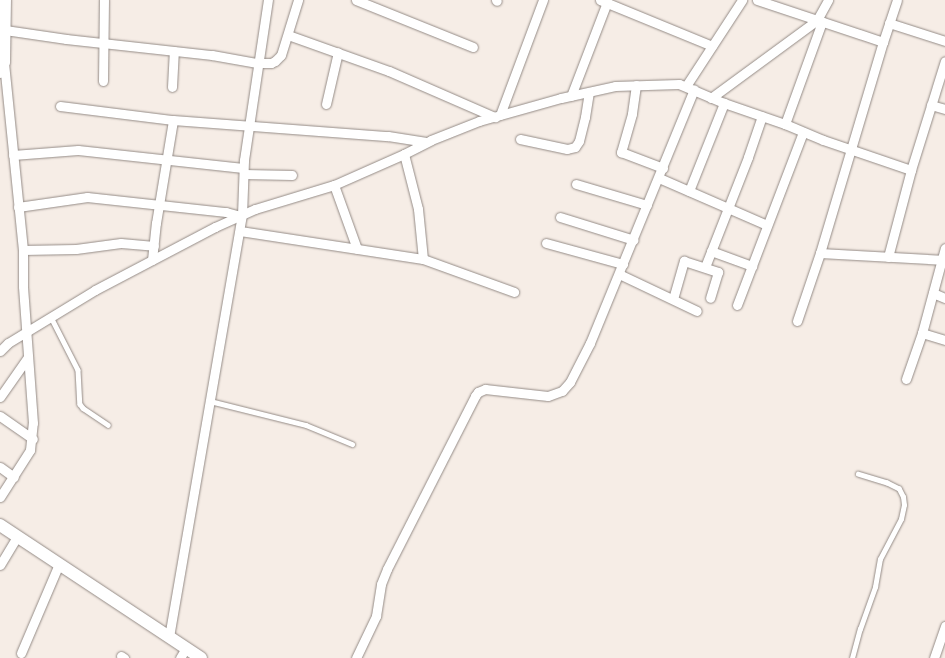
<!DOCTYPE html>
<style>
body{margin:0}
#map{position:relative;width:945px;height:658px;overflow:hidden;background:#f6ede6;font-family:Raleway,sans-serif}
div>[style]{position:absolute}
.roads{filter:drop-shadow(0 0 1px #948b86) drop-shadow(0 0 1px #948b86)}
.lane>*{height:4.5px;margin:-2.25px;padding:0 2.25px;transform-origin:2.25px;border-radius:2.25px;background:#fff}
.street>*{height:9px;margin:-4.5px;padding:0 4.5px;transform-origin:4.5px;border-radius:4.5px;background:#fff}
.secondary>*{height:12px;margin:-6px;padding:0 6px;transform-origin:6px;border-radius:6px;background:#fff}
span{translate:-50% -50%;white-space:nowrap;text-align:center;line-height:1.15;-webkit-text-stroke:3px #f6ede6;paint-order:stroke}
</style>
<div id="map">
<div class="roads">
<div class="lane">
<i style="left:51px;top:317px;width:59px;rotate:63deg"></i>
<i style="left:78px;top:370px;width:34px;rotate:87deg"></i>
<i style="left:80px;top:404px;width:5px;rotate:53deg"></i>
<i style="left:83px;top:408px;width:30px;rotate:34deg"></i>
<i style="left:210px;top:401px;width:99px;rotate:14deg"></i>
<i style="left:306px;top:425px;width:50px;rotate:22.4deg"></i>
<i style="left:852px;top:658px;width:30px;rotate:-75deg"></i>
<i style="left:860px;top:629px;width:45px;rotate:-70.3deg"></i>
<i style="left:875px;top:587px;width:28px;rotate:-80deg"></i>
<i style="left:880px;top:559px;width:45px;rotate:-62.3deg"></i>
<i style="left:901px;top:519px;width:14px;rotate:-78deg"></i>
<i style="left:904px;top:505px;width:8px;rotate:-97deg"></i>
<i style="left:903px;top:497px;width:9px;rotate:-117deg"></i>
<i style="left:899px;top:489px;width:13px;rotate:-153deg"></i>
<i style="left:887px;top:483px;width:30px;rotate:-163deg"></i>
</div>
<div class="street">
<i style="left:356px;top:0;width:126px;rotate:21.9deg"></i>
<i style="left:496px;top:0;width:1px;rotate:45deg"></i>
<i style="left:600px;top:0;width:121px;rotate:22.3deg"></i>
<i style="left:757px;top:0;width:133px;rotate:18.4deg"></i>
<i style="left:889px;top:23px;width:59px;rotate:17.8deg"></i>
<i style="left:5px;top:30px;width:62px;rotate:8.4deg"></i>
<i style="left:66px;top:39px;width:147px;rotate:6.3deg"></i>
<i style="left:212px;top:55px;width:46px;rotate:10.1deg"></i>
<i style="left:257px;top:63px;width:14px"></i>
<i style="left:271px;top:63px;width:4px;rotate:-27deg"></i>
<i style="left:275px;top:61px;width:8px;rotate:-45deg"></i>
<i style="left:281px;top:55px;width:58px;rotate:-72.8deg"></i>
<i style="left:288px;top:35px;width:107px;rotate:19.6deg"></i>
<i style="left:389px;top:71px;width:116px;rotate:23.5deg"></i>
<i style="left:103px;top:81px;width:81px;rotate:-89.3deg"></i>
<i style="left:636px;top:85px;width:29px;rotate:98deg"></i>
<i style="left:632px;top:114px;width:40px;rotate:106deg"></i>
<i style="left:621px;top:152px;width:45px;rotate:20.9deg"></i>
<i style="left:686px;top:86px;width:103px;rotate:-56.9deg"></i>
<i style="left:172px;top:87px;width:36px;rotate:-87deg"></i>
<i style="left:571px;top:96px;width:101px;rotate:-69deg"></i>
<i style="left:711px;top:98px;width:132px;rotate:-36.3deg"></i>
<i style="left:817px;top:20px;width:23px;rotate:-61deg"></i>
<i style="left:326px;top:104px;width:53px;rotate:-77deg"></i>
<i style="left:931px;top:105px;width:15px;rotate:16deg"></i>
<i style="left:60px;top:106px;width:114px;rotate:7.1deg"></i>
<i style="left:173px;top:120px;width:216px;rotate:4.3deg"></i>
<i style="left:388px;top:136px;width:37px;rotate:9deg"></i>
<i style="left:500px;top:115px;width:123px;rotate:-69.5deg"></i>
<i style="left:785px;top:124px;width:109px;rotate:-70.1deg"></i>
<i style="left:520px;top:139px;width:48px;rotate:12deg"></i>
<i style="left:567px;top:149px;width:8px;rotate:-14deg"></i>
<i style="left:575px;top:147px;width:7px;rotate:-56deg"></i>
<i style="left:579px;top:141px;width:25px;rotate:-76deg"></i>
<i style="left:585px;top:117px;width:25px;rotate:-81deg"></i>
<i style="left:404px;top:154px;width:57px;rotate:75.7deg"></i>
<i style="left:418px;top:209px;width:50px;rotate:84.3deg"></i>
<i style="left:13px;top:155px;width:65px;rotate:-4.4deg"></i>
<i style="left:78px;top:150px;width:166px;rotate:6.2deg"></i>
<i style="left:244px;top:174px;width:48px;rotate:1.2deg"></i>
<i style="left:659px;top:178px;width:118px;rotate:23.5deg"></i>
<i style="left:576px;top:184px;width:74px;rotate:16.5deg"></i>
<i style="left:334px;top:185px;width:68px;rotate:70.2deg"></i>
<i style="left:689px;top:191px;width:95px;rotate:-68.3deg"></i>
<i style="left:18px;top:207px;width:70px;rotate:-8.2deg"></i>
<i style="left:87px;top:197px;width:140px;rotate:6.2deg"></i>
<i style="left:226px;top:212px;width:15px;rotate:16deg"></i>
<i style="left:560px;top:217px;width:77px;rotate:17.3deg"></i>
<i style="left:240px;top:231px;width:185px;rotate:8.7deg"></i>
<i style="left:423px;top:259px;width:97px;rotate:19.9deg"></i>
<i style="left:546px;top:243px;width:80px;rotate:15.3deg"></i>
<i style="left:23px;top:250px;width:53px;rotate:-1.1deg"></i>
<i style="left:76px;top:249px;width:45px;rotate:-7.6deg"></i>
<i style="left:121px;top:243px;width:33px;rotate:5deg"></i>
<i style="left:711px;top:251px;width:44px;rotate:20.1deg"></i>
<i style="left:820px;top:253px;width:125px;rotate:3.2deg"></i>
<i style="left:888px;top:257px;width:90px;rotate:-75.2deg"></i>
<i style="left:911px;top:170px;width:114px;rotate:-72.7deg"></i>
<i style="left:152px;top:260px;width:37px;rotate:-84deg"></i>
<i style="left:156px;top:223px;width:104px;rotate:-80.6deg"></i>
<i style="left:705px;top:267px;width:118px;rotate:-68.6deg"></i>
<i style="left:748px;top:157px;width:43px;rotate:-71.1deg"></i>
<i style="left:619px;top:274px;width:86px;rotate:25.4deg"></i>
<i style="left:933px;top:293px;width:13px;rotate:23deg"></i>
<i style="left:673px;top:299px;width:40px;rotate:-74deg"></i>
<i style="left:684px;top:261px;width:36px;rotate:18deg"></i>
<i style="left:718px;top:272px;width:27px;rotate:107deg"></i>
<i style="left:737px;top:305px;width:185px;rotate:-69.1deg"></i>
<i style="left:797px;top:321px;width:72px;rotate:-71.3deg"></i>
<i style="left:820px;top:253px;width:220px;rotate:-73.4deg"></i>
<i style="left:883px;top:42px;width:44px;rotate:-71.6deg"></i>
<i style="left:922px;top:333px;width:24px;rotate:17deg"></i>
<i style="left:0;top:351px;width:11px;rotate:-45deg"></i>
<i style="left:8px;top:343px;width:102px;rotate:-31.3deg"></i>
<i style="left:95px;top:290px;width:136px;rotate:-27.7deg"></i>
<i style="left:215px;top:227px;width:44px;rotate:-24.2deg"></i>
<i style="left:255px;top:209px;width:83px;rotate:-16.9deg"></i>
<i style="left:334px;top:185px;width:77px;rotate:-23.9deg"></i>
<i style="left:404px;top:154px;width:30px;rotate:-27deg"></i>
<i style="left:431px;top:140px;width:52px;rotate:-21.6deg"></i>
<i style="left:479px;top:121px;width:85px;rotate:-15.7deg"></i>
<i style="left:561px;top:98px;width:55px;rotate:-12.5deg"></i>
<i style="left:615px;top:86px;width:64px;rotate:-1.8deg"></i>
<i style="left:679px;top:84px;width:49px;rotate:22.9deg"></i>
<i style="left:724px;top:103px;width:65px;rotate:19deg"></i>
<i style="left:785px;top:124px;width:41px;rotate:22.8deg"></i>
<i style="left:823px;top:140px;width:93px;rotate:18.8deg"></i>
<i style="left:906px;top:379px;width:49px;rotate:-70.8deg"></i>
<i style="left:922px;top:333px;width:88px;rotate:-74.9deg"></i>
<i style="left:0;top:397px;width:49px;rotate:-55deg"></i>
<i style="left:0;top:416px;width:40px;rotate:34.9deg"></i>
<i style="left:0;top:467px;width:17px;rotate:36deg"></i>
<i style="left:0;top:497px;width:56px;rotate:-57.4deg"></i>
<i style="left:30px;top:450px;width:27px;rotate:-84deg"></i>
<i style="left:33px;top:423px;width:137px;rotate:-94.2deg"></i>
<i style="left:23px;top:286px;width:36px;rotate:-90deg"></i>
<i style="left:23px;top:250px;width:188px;rotate:-95.8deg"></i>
<i style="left:0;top:565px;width:33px;rotate:-59deg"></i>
<i style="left:169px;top:637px;width:428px;rotate:-80.2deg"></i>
<i style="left:242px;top:215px;width:55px;rotate:-87.9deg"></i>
<i style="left:244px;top:160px;width:162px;rotate:-81.5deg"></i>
<i style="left:21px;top:653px;width:97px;rotate:-66.9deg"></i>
<i style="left:121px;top:656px;width:4px;rotate:34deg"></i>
<i style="left:180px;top:658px;width:12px;rotate:-59deg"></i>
<i style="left:356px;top:658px;width:47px;rotate:-64.5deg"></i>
<i style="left:376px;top:616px;width:32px;rotate:-81deg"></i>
<i style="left:381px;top:584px;width:16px;rotate:-68deg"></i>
<i style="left:387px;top:569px;width:194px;rotate:-63deg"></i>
<i style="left:475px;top:396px;width:5px;rotate:-53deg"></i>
<i style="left:478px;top:392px;width:8px;rotate:-23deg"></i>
<i style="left:485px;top:389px;width:63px;rotate:6.3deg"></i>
<i style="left:548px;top:396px;width:15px;rotate:-20deg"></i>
<i style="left:562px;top:391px;width:12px;rotate:-48deg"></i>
<i style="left:570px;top:382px;width:44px;rotate:-62.9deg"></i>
<i style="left:590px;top:343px;width:274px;rotate:-67.7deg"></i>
<i style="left:934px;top:658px;width:34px;rotate:-71deg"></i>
</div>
<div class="secondary">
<i style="left:0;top:72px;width:11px;rotate:-68deg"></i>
<i style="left:4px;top:62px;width:62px;rotate:-89.1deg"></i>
<i style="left:0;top:525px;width:241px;rotate:33.5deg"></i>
</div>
</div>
</div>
